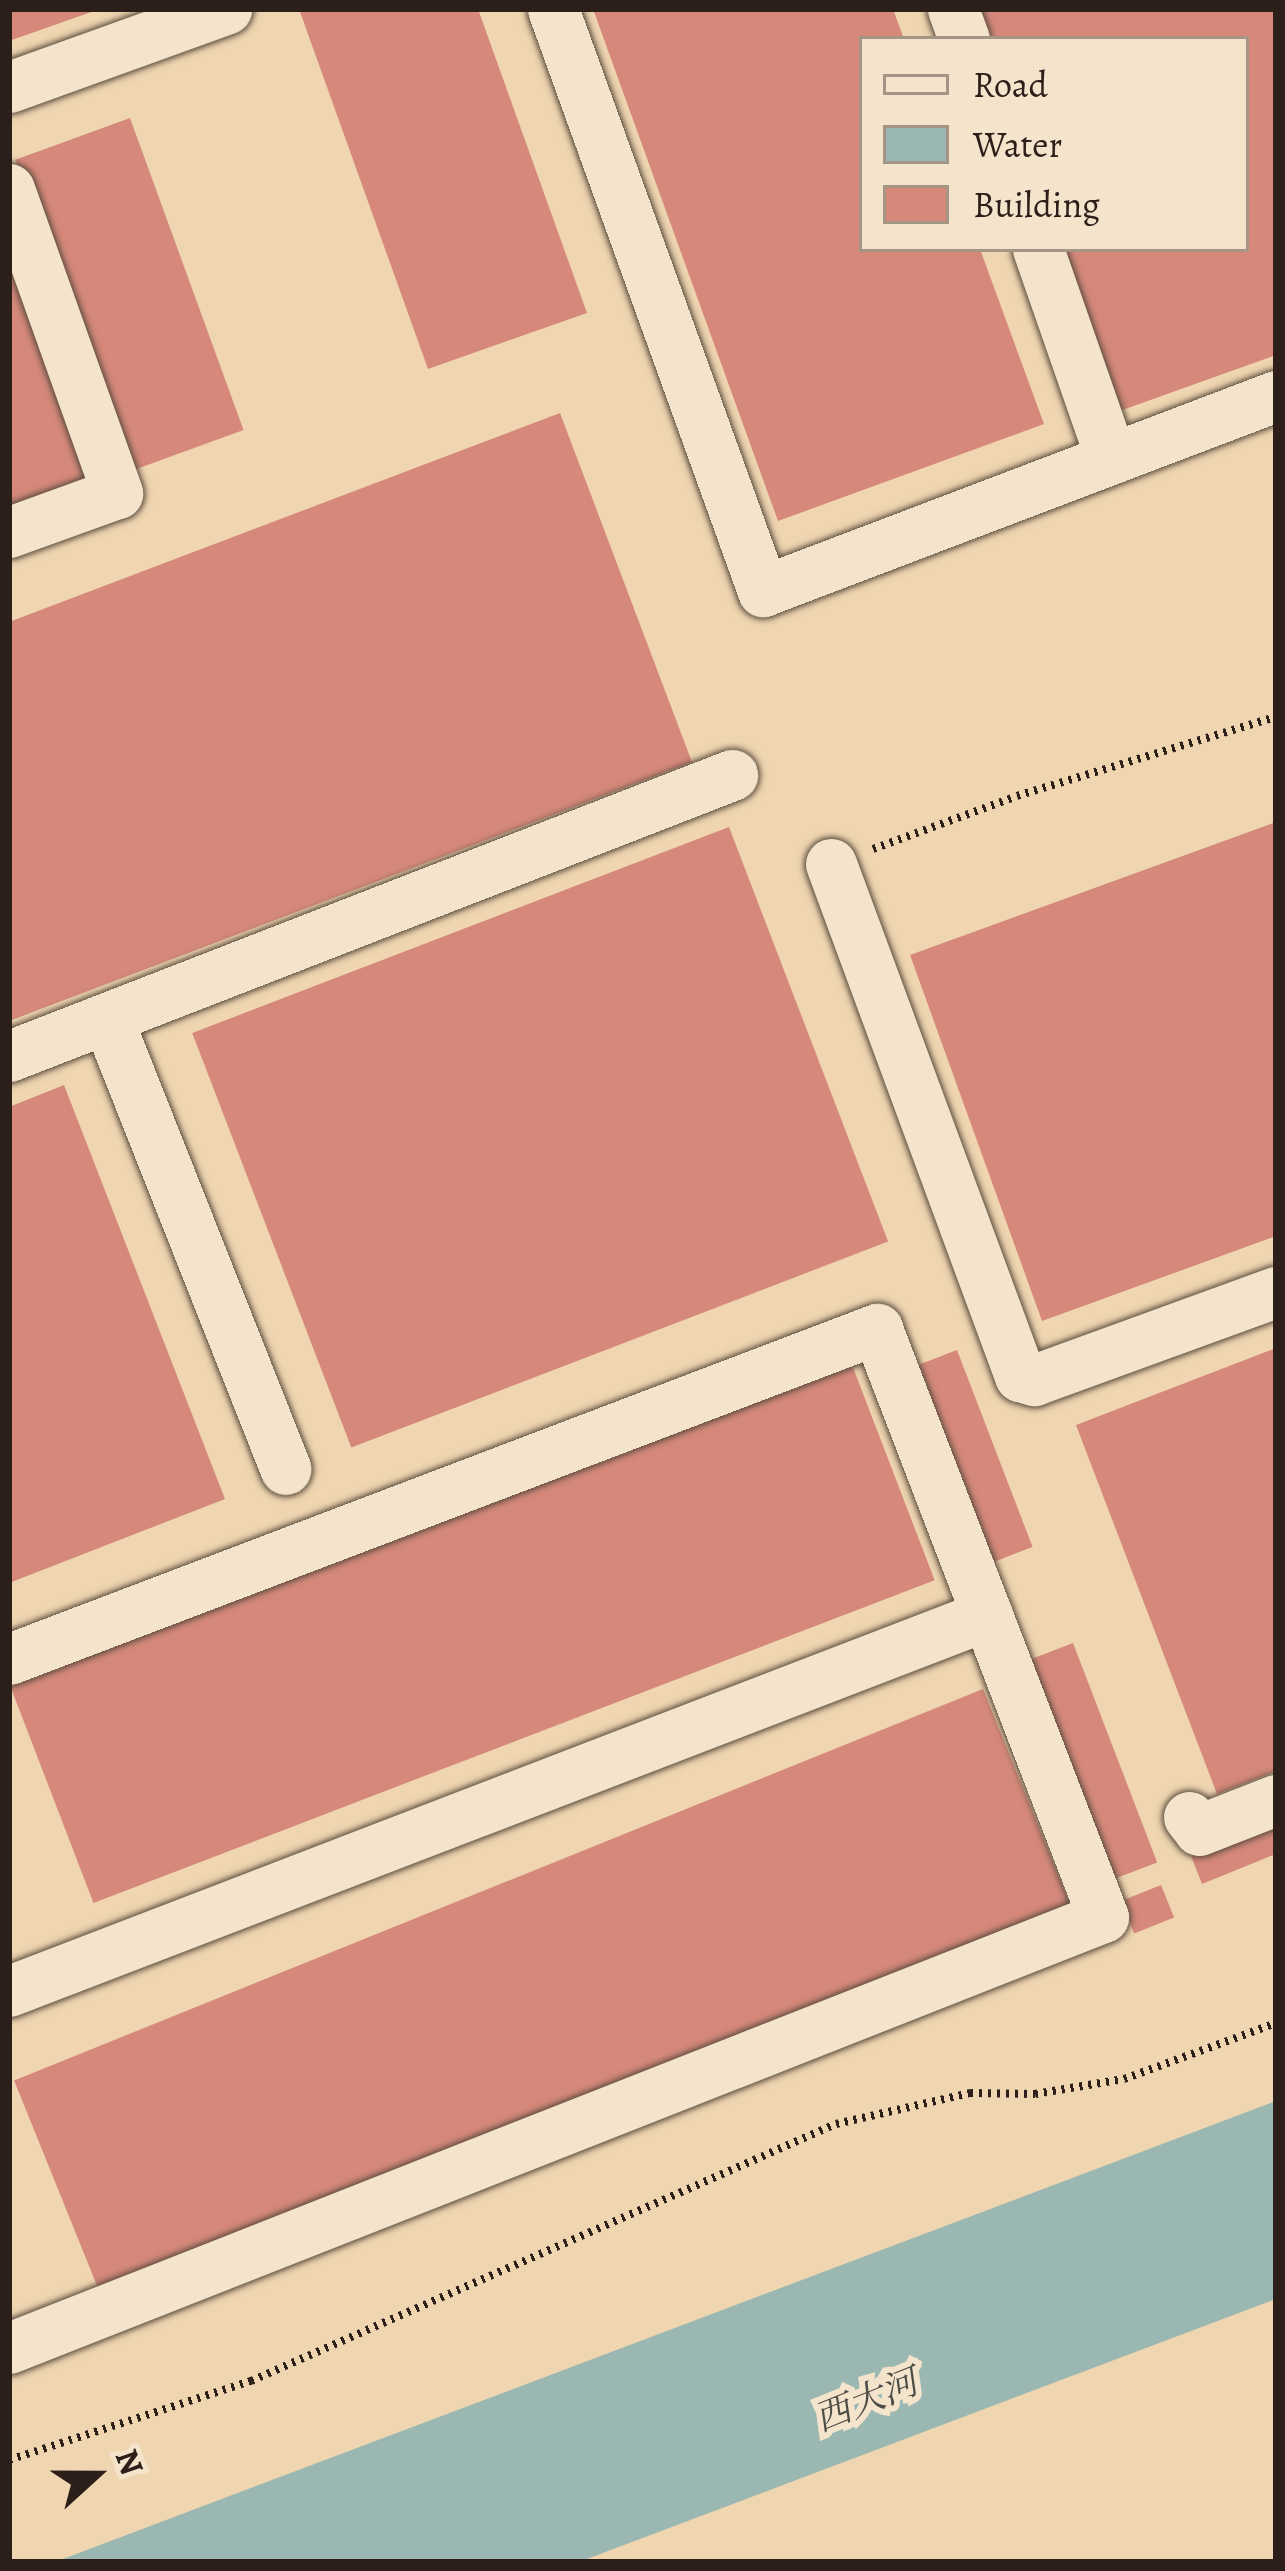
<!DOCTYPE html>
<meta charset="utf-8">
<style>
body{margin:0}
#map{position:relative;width:1285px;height:2571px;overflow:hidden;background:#efd6b0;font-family:Alegreya,"Noto Serif SC",serif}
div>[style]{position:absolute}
.water>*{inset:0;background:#9ab8b1}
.building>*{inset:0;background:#d6897b;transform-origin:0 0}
.path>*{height:8px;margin-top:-4px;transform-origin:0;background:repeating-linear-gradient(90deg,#2c1f1a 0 3px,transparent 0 9px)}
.roads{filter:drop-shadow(0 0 3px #5d4d40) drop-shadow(0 0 3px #5d4d40)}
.minor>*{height:51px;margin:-25.5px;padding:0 25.5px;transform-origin:25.5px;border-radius:25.5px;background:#f5e4cc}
span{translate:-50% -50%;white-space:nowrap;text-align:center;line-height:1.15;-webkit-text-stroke:12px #f5e4cc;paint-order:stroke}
.water-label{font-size:36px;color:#4d4d47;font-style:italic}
.frame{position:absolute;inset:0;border:12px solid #2c1f1a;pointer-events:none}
.legend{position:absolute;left:859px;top:36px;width:390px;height:216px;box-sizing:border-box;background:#f5e4cc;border:3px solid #a59585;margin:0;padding:15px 21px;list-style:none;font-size:36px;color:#2c1f1a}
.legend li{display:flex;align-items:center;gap:24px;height:60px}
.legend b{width:60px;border:3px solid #a59585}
.north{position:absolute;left:36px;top:2415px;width:120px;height:120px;-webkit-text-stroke:9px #f5e4cc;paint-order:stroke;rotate:69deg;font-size:33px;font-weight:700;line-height:48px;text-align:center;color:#2c1f1a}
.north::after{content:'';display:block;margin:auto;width:42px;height:54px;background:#2c1f1a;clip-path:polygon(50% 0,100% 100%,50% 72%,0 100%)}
</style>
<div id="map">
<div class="water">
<i style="clip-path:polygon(1276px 2101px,1276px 2299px,579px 2562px,55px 2562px)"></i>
</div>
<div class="building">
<i style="clip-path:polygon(9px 9px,97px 9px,97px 10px,9px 41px)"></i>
<i style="clip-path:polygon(299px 9px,478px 9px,587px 313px,428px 369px)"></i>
<i style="clip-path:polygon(593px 9px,893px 9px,904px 39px,862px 39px,862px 249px,980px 249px,1044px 424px,778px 521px)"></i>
<i style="clip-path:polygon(968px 9px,1276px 9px,1276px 355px,1114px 413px,1055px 249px,1246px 249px,1246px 39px,979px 39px)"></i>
<i style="left:130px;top:118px;width:332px;height:122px;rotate:70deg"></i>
<i style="clip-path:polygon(9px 249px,92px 478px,9px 508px)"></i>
<i style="clip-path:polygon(560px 413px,692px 762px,9px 1021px,9px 622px)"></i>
<i style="clip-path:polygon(1276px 822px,1276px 1236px,1042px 1321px,910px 955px)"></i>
<i style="left:729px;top:827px;width:444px;height:575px;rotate:69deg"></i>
<i style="clip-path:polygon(64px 1085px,225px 1499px,9px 1583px,9px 1107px)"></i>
<i style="clip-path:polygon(1276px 1348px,1276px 1771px,1217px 1794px,1076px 1425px)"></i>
<i style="left:957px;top:1350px;width:211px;height:48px;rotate:69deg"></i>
<i style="left:849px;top:1357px;width:239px;height:901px;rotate:69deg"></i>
<i style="left:1073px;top:1643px;width:235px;height:50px;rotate:69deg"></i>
<i style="left:983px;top:1689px;width:240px;height:1045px;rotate:68deg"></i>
<i style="clip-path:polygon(1276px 1821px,1276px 1854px,1202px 1884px,1191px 1856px)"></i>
<i style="left:1161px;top:1885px;width:35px;height:43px;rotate:68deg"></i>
</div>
<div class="path">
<i style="left:873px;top:849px;width:153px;rotate:-20.2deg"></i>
<i style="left:1017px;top:796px;width:271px;rotate:-17deg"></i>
<i style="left:9px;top:2460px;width:255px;rotate:-18.1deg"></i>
<i style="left:251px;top:2381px;width:639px;rotate:-23.72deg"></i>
<i style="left:836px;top:2124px;width:138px;rotate:-13deg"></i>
<i style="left:970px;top:2093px;width:65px;rotate:0.9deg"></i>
<i style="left:1035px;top:2094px;width:90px;rotate:-9.6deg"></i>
<i style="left:1124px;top:2079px;width:162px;rotate:-20.2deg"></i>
</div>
<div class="roads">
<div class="minor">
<i style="left:553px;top:9px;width:619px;rotate:70.16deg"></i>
<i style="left:763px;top:591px;width:549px;rotate:-20.81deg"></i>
<i style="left:953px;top:9px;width:32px;rotate:70deg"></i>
<i style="left:9px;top:87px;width:231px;rotate:-19.8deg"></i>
<i style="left:9px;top:189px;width:323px;rotate:70.4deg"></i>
<i style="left:117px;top:493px;width:115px;rotate:160.1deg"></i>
<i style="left:1038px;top:249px;width:222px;rotate:70.8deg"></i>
<i style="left:831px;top:864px;width:546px;rotate:69.74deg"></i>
<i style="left:1020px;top:1376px;width:15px;rotate:16deg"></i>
<i style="left:1034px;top:1380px;width:258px;rotate:-20deg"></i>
<i style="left:107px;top:1018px;width:485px;rotate:68.4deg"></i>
<i style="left:9px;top:1056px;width:776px;rotate:-21.24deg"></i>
<i style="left:9px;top:1659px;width:929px;rotate:-20.82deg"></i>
<i style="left:877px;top:1329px;width:630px;rotate:68.98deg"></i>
<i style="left:1103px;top:1917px;width:1176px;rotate:158.5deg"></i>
<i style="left:1189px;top:1817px;width:16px;rotate:52deg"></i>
<i style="left:1199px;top:1830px;width:83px;rotate:-21.3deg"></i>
<i style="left:9px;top:1991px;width:1048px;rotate:-21.03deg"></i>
</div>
</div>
<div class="water-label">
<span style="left:866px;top:2400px;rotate:-22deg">西大河</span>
</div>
<div class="frame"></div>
<ul class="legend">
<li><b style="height:15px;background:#f5e4cc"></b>Road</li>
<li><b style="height:33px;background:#9ab8b1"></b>Water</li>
<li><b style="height:33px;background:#d6897b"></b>Building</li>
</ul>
<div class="north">N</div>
</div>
